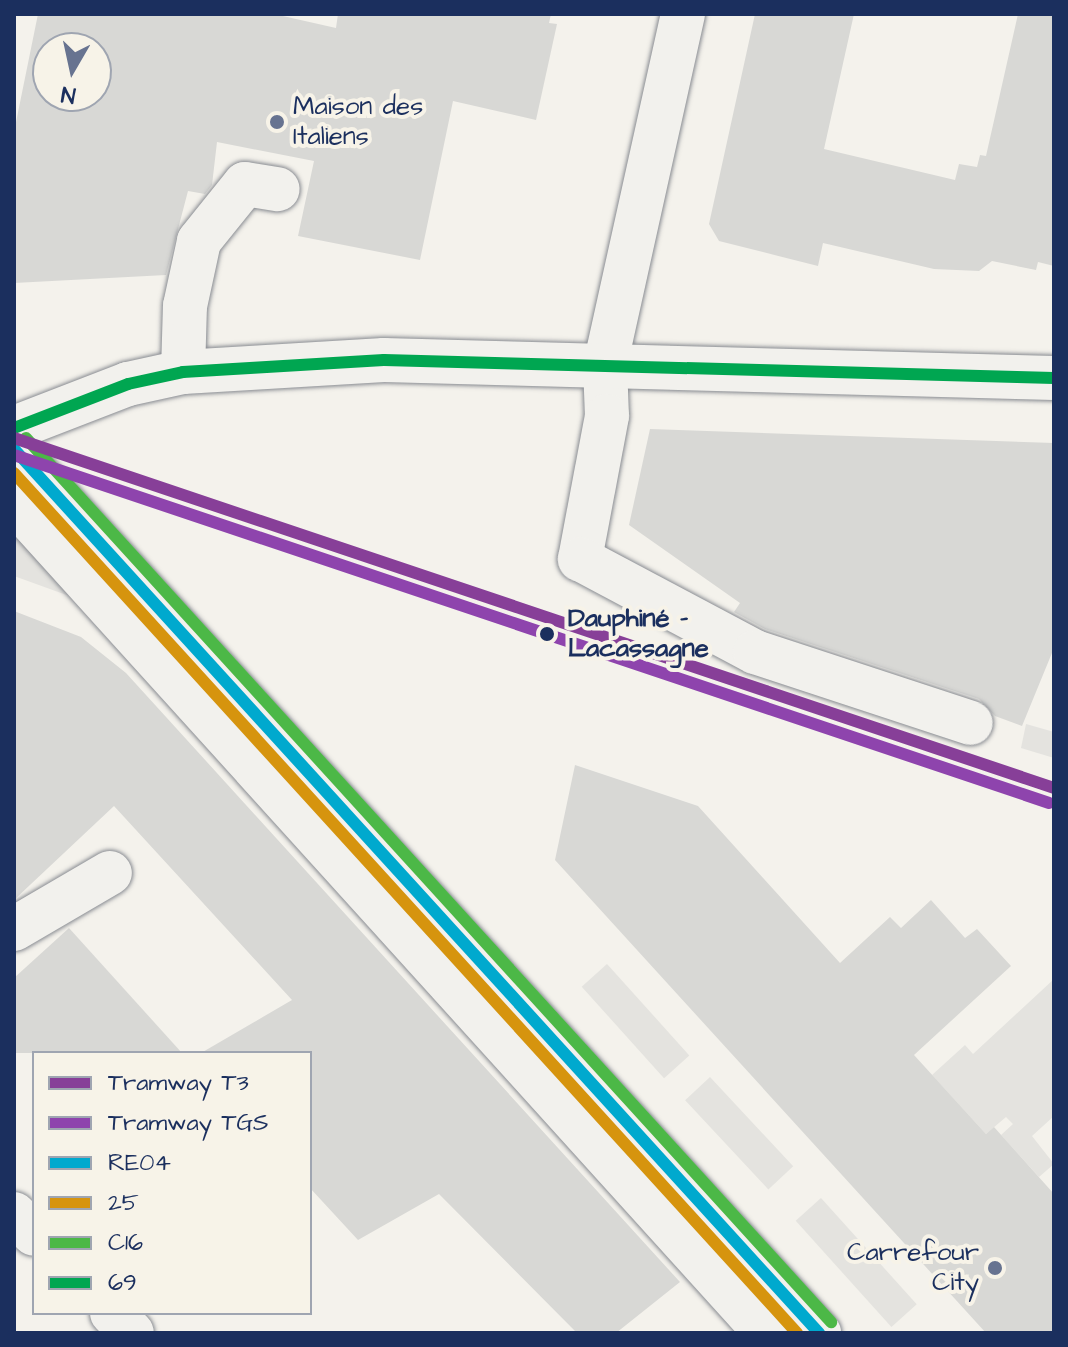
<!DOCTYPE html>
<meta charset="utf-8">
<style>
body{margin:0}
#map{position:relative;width:1068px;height:1347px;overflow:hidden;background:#f4f2ec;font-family:"Architects Daughter",sans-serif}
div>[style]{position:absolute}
.built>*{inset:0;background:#e4e3df;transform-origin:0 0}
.building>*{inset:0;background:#d8d8d5}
.roads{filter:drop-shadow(0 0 2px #898c92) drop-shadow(0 0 2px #898c92)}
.minor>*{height:44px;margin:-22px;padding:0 22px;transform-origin:22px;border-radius:22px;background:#f2f1ed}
.major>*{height:44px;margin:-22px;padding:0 22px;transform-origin:22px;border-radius:22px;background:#f2f1ed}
.bus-1>*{height:12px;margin:-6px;padding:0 6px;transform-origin:6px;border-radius:6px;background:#00a9ce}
.bus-2>*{height:12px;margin:-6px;padding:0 6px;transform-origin:6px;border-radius:6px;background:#d6940e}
.bus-3>*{height:12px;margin:-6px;padding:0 6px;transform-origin:6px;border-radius:6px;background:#4cb847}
.bus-4>*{height:12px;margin:-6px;padding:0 6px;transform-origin:6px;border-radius:6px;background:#00a651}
.tram-1>*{height:12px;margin:-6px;padding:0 6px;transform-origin:6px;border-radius:6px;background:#873f98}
.tram-2>*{height:12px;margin:-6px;padding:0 6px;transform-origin:6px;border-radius:6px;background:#8e44ad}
.dots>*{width:22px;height:22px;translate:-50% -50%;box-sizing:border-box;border:4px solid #f7f3e8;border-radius:50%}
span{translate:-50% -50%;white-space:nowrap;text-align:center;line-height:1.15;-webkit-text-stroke:8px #f7f3e8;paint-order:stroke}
.poi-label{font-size:26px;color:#1b2f5e}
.left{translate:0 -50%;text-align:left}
.right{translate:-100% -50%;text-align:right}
.stop-label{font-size:26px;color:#1b2f5e;font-weight:700}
.frame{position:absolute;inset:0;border:16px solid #1b2f5e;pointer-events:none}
.legend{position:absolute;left:32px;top:1051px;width:280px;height:264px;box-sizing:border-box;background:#f7f3e8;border:2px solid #9fa5b1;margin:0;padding:10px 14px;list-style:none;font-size:24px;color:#1b2f5e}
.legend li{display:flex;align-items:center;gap:16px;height:40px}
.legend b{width:40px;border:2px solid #9fa5b1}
.north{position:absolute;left:32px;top:32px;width:80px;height:80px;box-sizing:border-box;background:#f7f3e8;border:2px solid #9fa5b1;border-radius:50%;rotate:189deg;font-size:22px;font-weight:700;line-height:32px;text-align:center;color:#1b2f5e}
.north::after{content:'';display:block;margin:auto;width:28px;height:36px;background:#677390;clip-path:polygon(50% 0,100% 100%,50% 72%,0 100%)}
</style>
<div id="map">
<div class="built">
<i style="clip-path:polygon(14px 527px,83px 601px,14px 576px)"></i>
<i style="clip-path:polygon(1026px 724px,1054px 732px,1054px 758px,1021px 748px)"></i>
<i style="left:607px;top:964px;width:123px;height:34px;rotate:48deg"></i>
<i style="clip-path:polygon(1054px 979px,1054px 1116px,1032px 1136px,1054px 1164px,1039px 1177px,1001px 1135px,1013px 1124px,1006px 1117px,986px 1134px,932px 1075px,965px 1045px,973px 1054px)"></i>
<i style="left:710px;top:1077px;width:122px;height:34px;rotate:47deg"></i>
<i style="left:821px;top:1198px;width:143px;height:34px;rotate:48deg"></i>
</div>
<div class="building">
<i style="clip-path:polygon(evenodd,38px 14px,274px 14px,336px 28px,338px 14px,551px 14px,549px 23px,557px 24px,536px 120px,453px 101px,420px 260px,298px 236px,314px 161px,217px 142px,212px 185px,205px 194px,188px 191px,166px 275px,14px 283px,14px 132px,38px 14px,48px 48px,96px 48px,96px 96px,48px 96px,48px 48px)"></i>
<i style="clip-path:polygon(755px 14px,854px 14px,824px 149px,955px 180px,959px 164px,977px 167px,980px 155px,986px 156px,1018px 14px,1054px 14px,1054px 266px,1038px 262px,1036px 270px,992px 261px,979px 271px,934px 269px,823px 243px,818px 266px,719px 241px,709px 224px)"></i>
<i style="clip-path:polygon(650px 429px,1054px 443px,1054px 648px,1022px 726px,995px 716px,979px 699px,765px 629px,734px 612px,740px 603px,629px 525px)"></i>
<i style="clip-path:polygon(14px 611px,81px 637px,126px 673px,680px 1282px,616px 1333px,575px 1331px,439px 1194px,358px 1240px,310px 1188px,310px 1053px,201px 1053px,292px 1000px,114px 806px,14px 900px)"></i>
<i style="clip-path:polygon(575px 765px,698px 806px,840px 963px,890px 917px,901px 928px,931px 900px,965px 938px,977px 929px,1011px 966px,914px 1055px,986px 1134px,994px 1127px,1054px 1194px,1054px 1333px,986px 1333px,555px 860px)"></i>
<i style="clip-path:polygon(69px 928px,182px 1053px,14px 1053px,14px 978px)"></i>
</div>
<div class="roads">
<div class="minor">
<i style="left:683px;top:14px;width:360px;rotate:102.5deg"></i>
<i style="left:605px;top:365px;width:51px;rotate:87.8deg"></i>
<i style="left:607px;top:416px;width:146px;rotate:100.7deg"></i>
<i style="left:580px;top:559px;width:198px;rotate:28deg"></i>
<i style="left:755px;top:652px;width:227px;rotate:18.2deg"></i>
<i style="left:183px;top:372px;width:66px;rotate:-88.3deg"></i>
<i style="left:185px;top:306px;width:66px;rotate:-77.8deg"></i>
<i style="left:199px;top:241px;width:73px;rotate:-51.1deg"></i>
<i style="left:245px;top:184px;width:33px;rotate:9deg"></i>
<i style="left:14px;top:428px;width:122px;rotate:-21.1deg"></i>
<i style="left:128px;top:384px;width:56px;rotate:-12.3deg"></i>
<i style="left:183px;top:372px;width:201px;rotate:-3.4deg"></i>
<i style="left:384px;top:360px;width:670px;rotate:1.54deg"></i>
<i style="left:14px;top:502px;width:1121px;rotate:47.86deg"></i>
<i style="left:14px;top:929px;width:111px;rotate:-30.3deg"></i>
<i style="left:14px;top:1214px;width:28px;rotate:45deg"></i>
<i style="left:112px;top:1313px;width:28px;rotate:45deg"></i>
</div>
<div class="major">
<i style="left:14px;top:449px;width:1196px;rotate:47.68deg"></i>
</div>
</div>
<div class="bus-1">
<i style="left:14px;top:449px;width:1196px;rotate:47.68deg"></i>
</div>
<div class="bus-2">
<i style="left:14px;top:473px;width:1163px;rotate:47.68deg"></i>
</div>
<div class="bus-3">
<i style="left:26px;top:438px;width:1196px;rotate:47.68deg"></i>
</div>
<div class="bus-4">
<i style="left:14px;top:428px;width:122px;rotate:-21.1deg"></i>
<i style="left:128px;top:384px;width:56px;rotate:-12.3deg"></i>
<i style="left:183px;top:372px;width:201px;rotate:-3.4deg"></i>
<i style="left:384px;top:360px;width:670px;rotate:1.54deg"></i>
</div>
<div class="tram-1">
<i style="left:14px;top:438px;width:1097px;rotate:18.6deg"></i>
</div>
<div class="tram-2">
<i style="left:14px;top:455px;width:1092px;rotate:18.58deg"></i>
</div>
<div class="dots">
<i style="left:277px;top:122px;background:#677390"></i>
<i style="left:547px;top:634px;background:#1b2f5e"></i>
<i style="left:995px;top:1268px;background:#677390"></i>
</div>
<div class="poi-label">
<span class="left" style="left:293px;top:122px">Maison des<br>Italiens</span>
<span class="right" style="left:979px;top:1268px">Carrefour<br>City</span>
</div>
<div class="stop-label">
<span class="left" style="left:568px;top:634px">Dauphiné -<br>Lacassagne</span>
</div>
<div class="frame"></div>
<ul class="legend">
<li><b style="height:10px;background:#873f98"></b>Tramway T3</li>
<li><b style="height:10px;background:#8e44ad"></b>Tramway TGS</li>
<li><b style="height:10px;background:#00a9ce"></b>RE04</li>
<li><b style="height:10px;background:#d6940e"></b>25</li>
<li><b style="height:10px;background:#4cb847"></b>C16</li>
<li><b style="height:10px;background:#00a651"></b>69</li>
</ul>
<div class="north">N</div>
</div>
